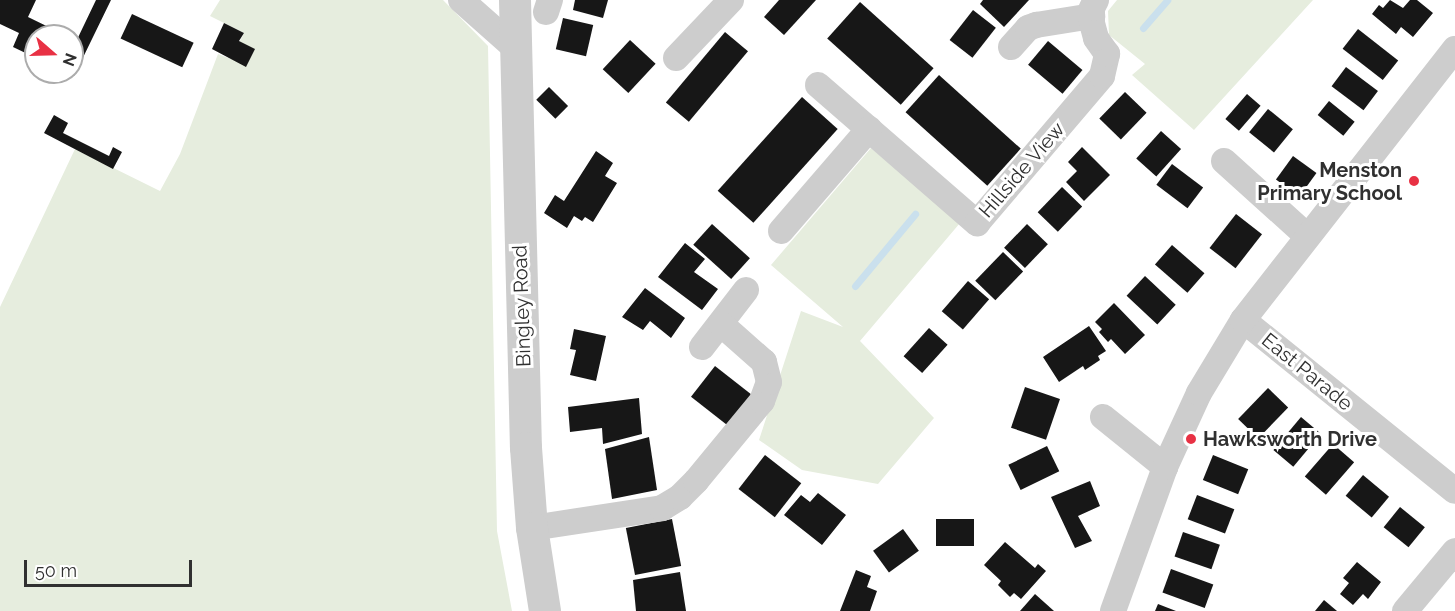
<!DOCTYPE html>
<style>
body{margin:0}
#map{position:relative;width:1455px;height:611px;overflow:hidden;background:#fff;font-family:Raleway,sans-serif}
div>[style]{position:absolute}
.green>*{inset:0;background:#e6edde}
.stream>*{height:7px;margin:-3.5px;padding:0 3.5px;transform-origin:3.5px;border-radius:3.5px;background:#cae0ed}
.building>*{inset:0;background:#171717;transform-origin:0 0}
.minor>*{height:26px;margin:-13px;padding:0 13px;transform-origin:13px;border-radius:13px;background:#cdcdcd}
.tertiary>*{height:32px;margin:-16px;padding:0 16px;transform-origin:16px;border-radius:16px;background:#cdcdcd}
.dots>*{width:16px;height:16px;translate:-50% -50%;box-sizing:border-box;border:3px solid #fff;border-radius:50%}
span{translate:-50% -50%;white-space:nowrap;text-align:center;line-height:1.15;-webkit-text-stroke:6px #fff;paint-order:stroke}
.street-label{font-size:20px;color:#303030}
.poi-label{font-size:20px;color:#303030;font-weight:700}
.right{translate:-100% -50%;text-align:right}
.left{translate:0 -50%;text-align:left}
.north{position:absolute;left:24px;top:24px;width:60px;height:60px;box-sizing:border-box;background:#fff;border:2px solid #acacac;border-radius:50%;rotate:110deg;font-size:16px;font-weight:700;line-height:24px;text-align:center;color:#303030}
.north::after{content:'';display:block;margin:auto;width:21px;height:27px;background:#e83144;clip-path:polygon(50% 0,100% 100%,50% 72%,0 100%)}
.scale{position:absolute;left:24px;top:560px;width:168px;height:27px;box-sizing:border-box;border:3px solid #303030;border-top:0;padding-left:8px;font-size:18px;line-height:21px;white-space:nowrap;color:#303030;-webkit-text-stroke:4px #fff;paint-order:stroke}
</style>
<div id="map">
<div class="green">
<i style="clip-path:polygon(220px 0,443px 0,488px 46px,497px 531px,512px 611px,0 611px,0 307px,75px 149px,160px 191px,180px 154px,218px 54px,231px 59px,244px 33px,210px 16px)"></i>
<i style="clip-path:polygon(1117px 0,1313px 0,1194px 130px,1132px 75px,1145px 64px,1109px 35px,1108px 11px)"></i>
<i style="clip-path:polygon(871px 148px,960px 223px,860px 341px,934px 418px,878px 484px,802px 470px,759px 440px,801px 311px,843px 327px,771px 265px)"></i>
</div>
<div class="stream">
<i style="left:1143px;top:28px;width:37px;rotate:-49deg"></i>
<i style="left:855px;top:286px;width:94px;rotate:-50.2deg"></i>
</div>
<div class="building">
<i style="clip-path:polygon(0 0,36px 0,28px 17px,67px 36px,36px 36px,36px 58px,13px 47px,19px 33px,0 24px)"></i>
<i style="clip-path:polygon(96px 0,111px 0,74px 76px,64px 72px,72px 72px,72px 50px)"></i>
<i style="clip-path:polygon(575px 0,608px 0,603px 18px,573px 10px)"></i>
<i style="clip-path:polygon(779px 0,816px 0,784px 35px,764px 17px)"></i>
<i style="clip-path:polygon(983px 0,1029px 0,1004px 27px,980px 4px)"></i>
<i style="clip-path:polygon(1390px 0,1403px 8px,1410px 0,1417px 0,1433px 13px,1413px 37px,1401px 27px,1396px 34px,1372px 14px,1379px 5px,1383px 8px)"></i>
<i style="left:860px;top:2px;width:99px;height:49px;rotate:42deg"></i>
<i style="left:973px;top:10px;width:29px;height:38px;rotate:38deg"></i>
<i style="left:132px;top:14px;width:68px;height:27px;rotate:25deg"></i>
<i style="left:563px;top:18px;width:31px;height:32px;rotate:13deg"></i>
<i style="clip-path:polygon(224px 23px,244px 33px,239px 41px,255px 49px,246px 67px,212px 49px)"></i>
<i style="left:1358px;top:29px;width:51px;height:25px;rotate:38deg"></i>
<i style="left:725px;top:32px;width:30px;height:92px;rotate:40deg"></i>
<i style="left:630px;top:40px;width:35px;height:40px;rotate:43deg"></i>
<i style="left:1048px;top:41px;width:45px;height:31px;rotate:40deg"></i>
<i style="left:1346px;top:67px;width:40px;height:24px;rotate:37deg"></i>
<i style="left:939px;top:75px;width:110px;height:50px;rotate:42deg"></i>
<i style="left:549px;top:87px;width:27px;height:18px;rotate:45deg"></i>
<i style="left:1125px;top:92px;width:30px;height:37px;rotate:44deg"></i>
<i style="left:1247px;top:94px;width:18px;height:33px;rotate:41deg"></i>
<i style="left:802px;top:97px;width:48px;height:126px;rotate:42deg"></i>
<i style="left:1329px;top:101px;width:33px;height:18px;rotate:39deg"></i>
<i style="left:1268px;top:109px;width:32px;height:30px;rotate:39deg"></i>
<i style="clip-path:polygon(54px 115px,68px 123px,63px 133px,109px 156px,113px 147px,122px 152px,113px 169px,44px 133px)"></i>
<i style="left:1161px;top:131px;width:27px;height:37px;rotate:42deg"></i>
<i style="clip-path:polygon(1082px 147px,1110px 175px,1084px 201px,1066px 182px,1077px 171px,1068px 162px)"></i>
<i style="clip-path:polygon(596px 151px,613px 163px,605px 176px,617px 183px,593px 222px,585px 217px,582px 221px,574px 216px,567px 228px,544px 213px,555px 195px,564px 201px)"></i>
<i style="left:1293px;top:156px;width:29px;height:29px;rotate:36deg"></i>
<i style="left:1172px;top:164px;width:39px;height:26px;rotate:37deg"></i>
<i style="left:1062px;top:187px;width:28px;height:35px;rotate:44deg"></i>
<i style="left:1236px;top:214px;width:33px;height:43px;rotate:38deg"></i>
<i style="left:712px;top:224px;width:51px;height:28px;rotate:42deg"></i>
<i style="left:1027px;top:224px;width:29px;height:33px;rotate:44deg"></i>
<i style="clip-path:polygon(685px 243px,705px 259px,694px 272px,718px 289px,702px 310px,658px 277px)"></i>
<i style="left:1172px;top:245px;width:43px;height:26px;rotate:41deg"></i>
<i style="left:1003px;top:252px;width:28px;height:40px;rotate:44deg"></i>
<i style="left:1145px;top:276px;width:42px;height:27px;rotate:43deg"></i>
<i style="left:968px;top:281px;width:28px;height:40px;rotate:41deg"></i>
<i style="clip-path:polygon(645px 288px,685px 318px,671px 338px,650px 321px,643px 330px,622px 317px)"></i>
<i style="clip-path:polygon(1114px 303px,1145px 335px,1125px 354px,1111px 339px,1108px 342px,1099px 332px,1102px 329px,1095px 322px)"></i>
<i style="clip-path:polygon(1089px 326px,1106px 351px,1098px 356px,1100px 360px,1085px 370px,1083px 366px,1059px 382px,1043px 357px)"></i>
<i style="left:929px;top:328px;width:25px;height:38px;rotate:42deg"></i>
<i style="clip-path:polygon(574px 329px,606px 336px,596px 381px,570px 375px,576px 350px,570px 349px)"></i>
<i style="left:715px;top:366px;width:47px;height:39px;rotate:38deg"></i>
<i style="left:1025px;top:387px;width:37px;height:43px;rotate:19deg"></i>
<i style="left:1268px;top:388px;width:28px;height:43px;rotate:44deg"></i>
<i style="clip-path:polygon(639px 398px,642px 434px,603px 444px,602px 428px,570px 432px,568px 407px)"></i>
<i style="left:1301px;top:417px;width:26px;height:43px;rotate:40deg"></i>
<i style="clip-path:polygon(649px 437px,657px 490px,612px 499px,605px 449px)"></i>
<i style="left:1333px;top:444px;width:28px;height:43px;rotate:41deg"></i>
<i style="left:1047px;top:446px;width:28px;height:43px;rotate:64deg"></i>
<i style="left:765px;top:455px;width:46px;height:43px;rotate:38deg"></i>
<i style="left:1213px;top:455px;width:38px;height:27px;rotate:22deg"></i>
<i style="left:1363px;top:475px;width:34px;height:27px;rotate:40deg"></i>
<i style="clip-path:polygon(1090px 481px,1100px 506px,1078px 516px,1092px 541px,1075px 548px,1051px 497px)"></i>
<i style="clip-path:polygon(818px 493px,846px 515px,822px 545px,784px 515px,801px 495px,810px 502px)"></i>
<i style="left:1197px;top:495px;width:40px;height:26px;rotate:21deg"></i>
<i style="left:1400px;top:507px;width:32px;height:26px;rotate:39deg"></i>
<i style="left:672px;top:519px;width:48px;height:47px;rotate:79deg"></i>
<i style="left:936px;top:519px;width:38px;height:27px"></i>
<i style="left:903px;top:529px;width:27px;height:37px;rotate:54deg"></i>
<i style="left:1183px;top:532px;width:39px;height:26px;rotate:19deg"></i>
<i style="clip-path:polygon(1005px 542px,1035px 568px,1038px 564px,1046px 571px,1021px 599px,1014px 593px,1010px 597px,998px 585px,1001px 581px,984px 565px)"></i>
<i style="clip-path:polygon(1357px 562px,1381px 582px,1368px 599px,1363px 594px,1353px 605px,1340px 594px,1349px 583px,1343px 578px)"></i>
<i style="left:1171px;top:569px;width:45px;height:25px;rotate:20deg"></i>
<i style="clip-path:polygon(856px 570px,871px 576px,867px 587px,877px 591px,870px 611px,840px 611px)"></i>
<i style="clip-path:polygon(680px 572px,686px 611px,636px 611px,633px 580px)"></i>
<i style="clip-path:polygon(1035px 594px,1054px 611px,1020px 611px)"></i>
<i style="clip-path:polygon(1324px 600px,1337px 611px,1315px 611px)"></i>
<i style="clip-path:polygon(1158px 604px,1176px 611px,1155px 611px)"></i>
</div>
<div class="minor">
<i style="left:461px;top:0;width:72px;rotate:41.6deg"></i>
<i style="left:546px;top:12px;width:13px;rotate:-72deg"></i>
<i style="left:1011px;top:47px;width:25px;rotate:-48deg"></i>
<i style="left:1028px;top:28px;width:9px;rotate:-21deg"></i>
<i style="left:1036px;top:25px;width:57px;rotate:-9.1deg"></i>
<i style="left:676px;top:58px;width:80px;rotate:-46.5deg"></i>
<i style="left:818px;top:85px;width:211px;rotate:41deg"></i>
<i style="left:977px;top:223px;width:193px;rotate:-49.6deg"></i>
<i style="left:1102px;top:76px;width:23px;rotate:-77deg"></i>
<i style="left:1107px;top:54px;width:19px;rotate:-125deg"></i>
<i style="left:1096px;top:38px;width:16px;rotate:-105deg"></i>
<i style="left:1092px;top:23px;width:15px;rotate:-90deg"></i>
<i style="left:1092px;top:8px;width:9px;rotate:-63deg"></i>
<i style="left:1224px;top:161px;width:112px;rotate:42.1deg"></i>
<i style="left:781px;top:231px;width:135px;rotate:-49.2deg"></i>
<i style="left:1243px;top:320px;width:272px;rotate:38.9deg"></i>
<i style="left:702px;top:347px;width:72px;rotate:-52.3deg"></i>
<i style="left:1103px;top:417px;width:80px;rotate:38.9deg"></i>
<i style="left:532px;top:528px;width:132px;rotate:-8.7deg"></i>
<i style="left:662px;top:508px;width:21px;rotate:-31deg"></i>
<i style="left:680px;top:497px;width:23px;rotate:-45deg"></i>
<i style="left:696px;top:481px;width:104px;rotate:-50.5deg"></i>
<i style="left:762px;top:401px;width:20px;rotate:-70deg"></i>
<i style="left:769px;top:382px;width:21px;rotate:-104deg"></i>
<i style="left:764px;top:362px;width:57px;rotate:-138.5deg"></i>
<i style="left:1113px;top:611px;width:153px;rotate:-70.1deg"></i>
<i style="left:1165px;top:467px;width:81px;rotate:-65.3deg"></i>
<i style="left:1199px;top:393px;width:85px;rotate:-58.9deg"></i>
<i style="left:1243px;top:320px;width:344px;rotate:-52deg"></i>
<i style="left:1405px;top:611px;width:78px;rotate:-50.2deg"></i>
</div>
<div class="tertiary">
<i style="left:515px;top:0;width:448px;rotate:88.6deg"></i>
<i style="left:526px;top:448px;width:80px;rotate:85.7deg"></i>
<i style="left:532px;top:528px;width:84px;rotate:81.1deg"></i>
</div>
<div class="dots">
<i style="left:1414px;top:181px;background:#e83144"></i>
<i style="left:1191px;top:439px;background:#e83144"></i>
</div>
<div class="street-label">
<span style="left:1022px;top:170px;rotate:-49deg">Hillside View</span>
<span style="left:522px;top:306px;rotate:-92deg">Bingley Road</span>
<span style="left:1307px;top:372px;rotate:39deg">East Parade</span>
</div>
<div class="poi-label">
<span class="right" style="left:1402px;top:182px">Menston<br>Primary School</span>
<span class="left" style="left:1203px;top:439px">Hawksworth Drive</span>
</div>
<div class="north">N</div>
<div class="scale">50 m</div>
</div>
